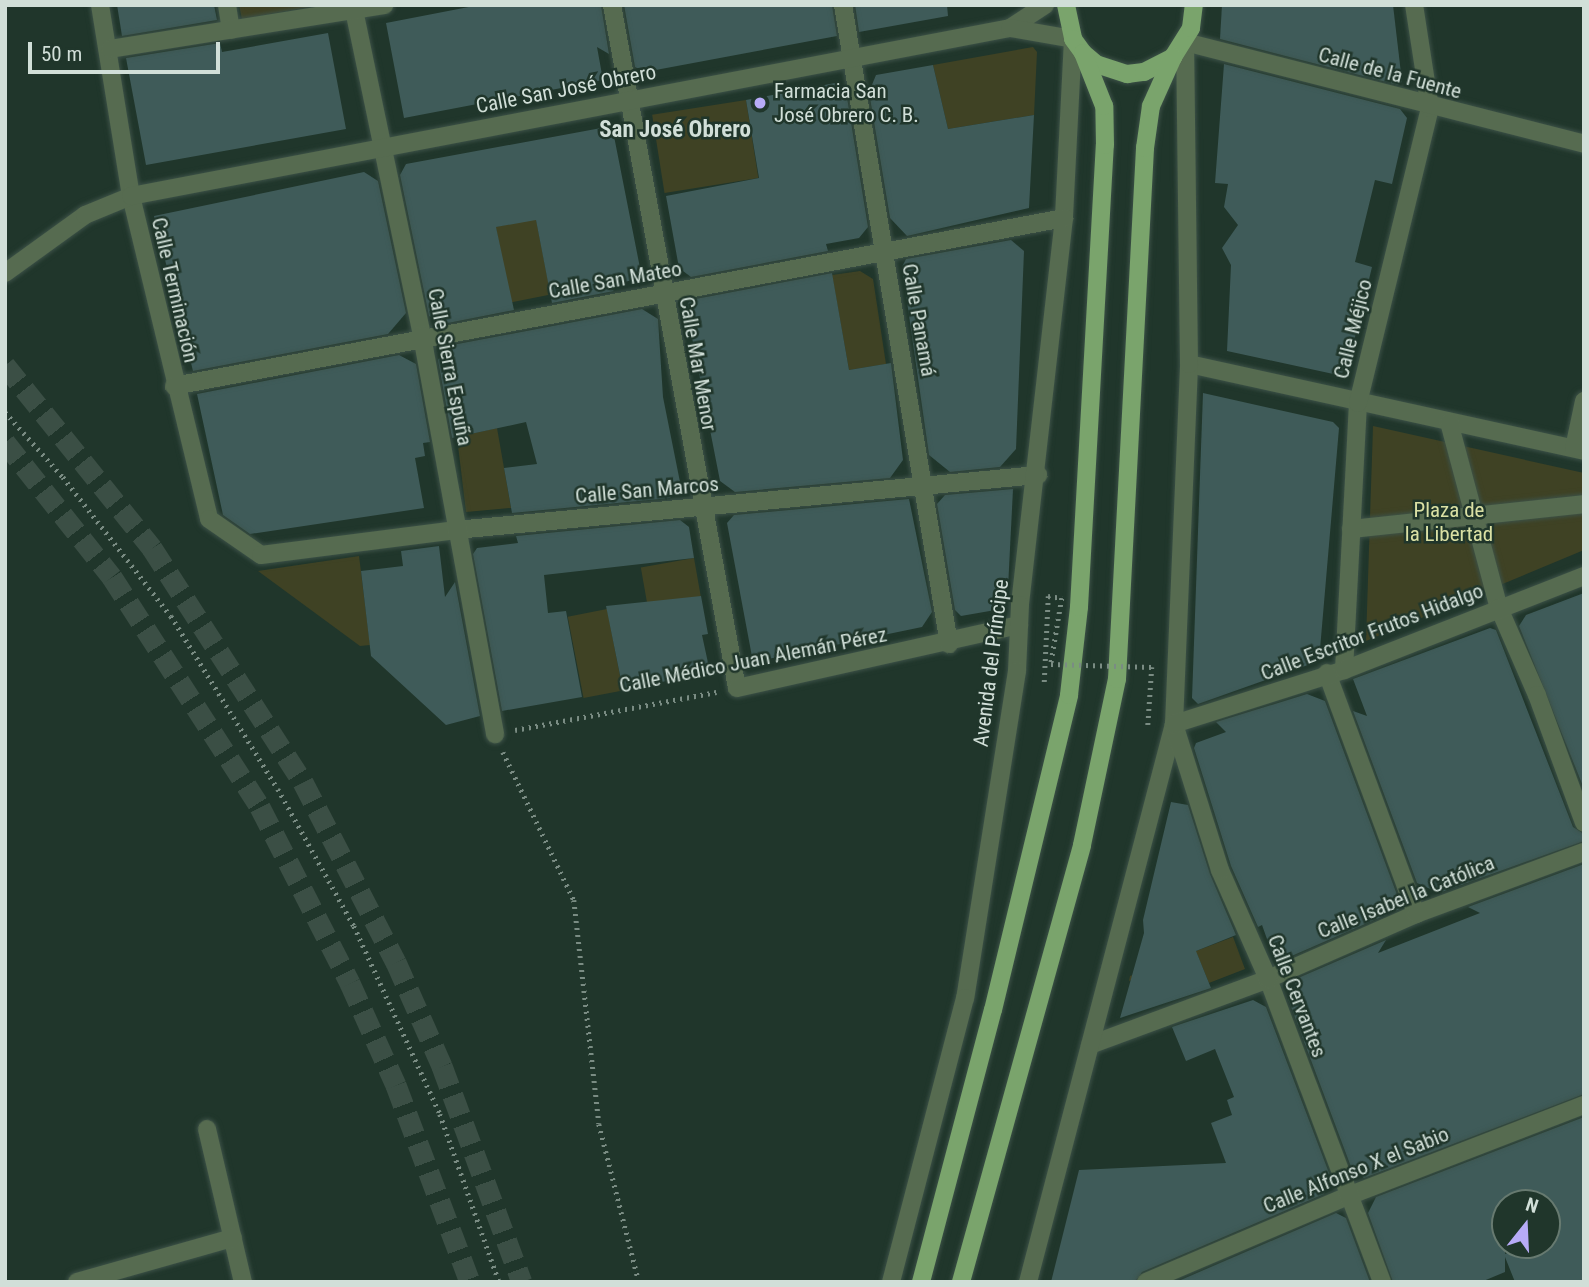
<!DOCTYPE html>
<meta charset="utf-8">
<style>
body{margin:0}
#map{position:relative;width:1589px;height:1287px;overflow:hidden;background:#20362b;font-family:"Roboto Condensed",sans-serif}
div>[style]{position:absolute}
.green>*{inset:0;background:#3f4224;transform-origin:0 0}
.building>*{inset:0;background:#3f5b59}
.highway-tunnel>*{height:21px;margin-top:-10.5px;transform-origin:0;background:repeating-linear-gradient(90deg,#3b4f45 0 21px,transparent 0 31px)}
.path>*{height:4.5px;margin-top:-2.25px;transform-origin:0;background:repeating-linear-gradient(90deg,#7a8c83 0 2px,transparent 0 7px)}
.roads{filter:drop-shadow(0 0 2px #3c5147) drop-shadow(0 0 2px #3c5147)}
.street>*{height:18px;margin:-9px;padding:0 9px;transform-origin:9px;border-radius:9px;background:#566b50}
.primary>*{height:18px;margin:-9px;padding:0 9px;transform-origin:9px;border-radius:9px;background:#7aa46c}
.path-bridge>*{height:4.5px;margin-top:-2.25px;transform-origin:0;background:repeating-linear-gradient(90deg,#7a8c83 0 2px,transparent 0 7px)}
.dots>*{width:19px;height:19px;translate:-50% -50%;box-sizing:border-box;border:4px solid #20362b;border-radius:50%}
span{translate:-50% -50%;white-space:nowrap;text-align:center;line-height:1.15;-webkit-text-stroke:5px #20362b;paint-order:stroke}
.street-label{font-size:21px;color:#d1dfd8}
.poi-label{font-size:21px;color:#d1dfd8}
.left{translate:0 -50%;text-align:left}
.park-label{font-size:21px;color:#dae0a4}
.neighbourhood-label{font-size:23px;color:#d1dfd8;font-weight:700}
.frame{position:absolute;inset:0;border:7px solid #d1dfd8;pointer-events:none}
.north{position:absolute;left:1491px;top:1189px;width:70px;height:70px;box-sizing:border-box;background:#20362b;border:2px solid #677a70;border-radius:50%;rotate:18deg;font-size:19px;font-weight:700;line-height:28px;text-align:center;color:#d1dfd8}
.north::after{content:'';display:block;margin:auto;width:24px;height:32px;background:#b7abf7;clip-path:polygon(50% 0,100% 100%,50% 72%,0 100%)}
.scale{position:absolute;left:28px;top:42px;width:192px;height:32px;box-sizing:border-box;border:4px solid #d1dfd8;border-top:0;padding-left:9px;font-size:21px;line-height:24px;white-space:nowrap;color:#d1dfd8;-webkit-text-stroke:5px #20362b;paint-order:stroke}
</style>
<div id="map">
<div class="green">
<i style="clip-path:polygon(239px 5px,321px 5px,242px 19px)"></i>
<i style="clip-path:polygon(1033px 47px,1037px 52px,1034px 115px,948px 129px,933px 65px)"></i>
<i style="left:746px;top:100px;width:79px;height:95px;rotate:81deg"></i>
<i style="left:536px;top:219px;width:77px;height:41px;rotate:79deg"></i>
<i style="clip-path:polygon(860px 271px,873px 279px,886px 364px,849px 370px,832px 275px)"></i>
<i style="clip-path:polygon(1373px 426px,1584px 473px,1584px 550px,1366px 641px)"></i>
<i style="clip-path:polygon(497px 428px,511px 508px,466px 512px,457px 437px)"></i>
<i style="clip-path:polygon(359px 556px,370px 645px,360px 646px,258px 571px)"></i>
<i style="left:694px;top:558px;width:39px;height:54px;rotate:80deg"></i>
<i style="left:607px;top:609px;width:83px;height:40px;rotate:79deg"></i>
<i style="clip-path:polygon(1233px 937px,1245px 969px,1209px 983px,1197px 954px,1129px 981px,1130px 976px)"></i>
</div>
<div class="building">
<i style="clip-path:polygon(117px 5px,214px 5px,217px 20px,122px 36px)"></i>
<i style="clip-path:polygon(479px 5px,601px 5px,609px 54px,597px 47px,603px 80px,404px 118px,386px 23px)"></i>
<i style="clip-path:polygon(624px 5px,832px 5px,837px 36px,645px 72px,635px 67px)"></i>
<i style="clip-path:polygon(855px 5px,947px 5px,948px 16px,859px 32px)"></i>
<i style="clip-path:polygon(1222px 5px,1393px 5px,1402px 82px,1398px 85px,1220px 39px)"></i>
<i style="clip-path:polygon(328px 33px,346px 129px,146px 165px,126px 58px,220px 43px,222px 52px)"></i>
<i style="clip-path:polygon(1224px 64px,1400px 109px,1407px 118px,1392px 184px,1375px 180px,1355px 262px,1372px 267px,1347px 370px,1338px 375px,1227px 351px,1231px 265px,1222px 248px,1238px 225px,1224px 207px,1228px 184px,1215px 183px)"></i>
<i style="clip-path:polygon(933px 65px,948px 129px,1034px 115px,1029px 208px,907px 236px,890px 218px,869px 92px,876px 75px)"></i>
<i style="clip-path:polygon(835px 83px,846px 91px,868px 227px,859px 238px,826px 244px,828px 251px,691px 277px,679px 268px,666px 196px,759px 178px,746px 100px)"></i>
<i style="clip-path:polygon(612px 126px,642px 278px,606px 286px,614px 291px,552px 303px,536px 220px,496px 227px,514px 310px,443px 324px,429px 316px,400px 175px,406px 164px)"></i>
<i style="clip-path:polygon(364px 172px,378px 181px,406px 313px,388px 334px,193px 371px,154px 216px)"></i>
<i style="clip-path:polygon(1011px 240px,1024px 251px,1016px 449px,1000px 467px,950px 472px,929px 455px,902px 267px,906px 259px)"></i>
<i style="clip-path:polygon(832px 273px,849px 370px,891px 363px,903px 460px,890px 478px,735px 492px,720px 481px,686px 307px,690px 300px)"></i>
<i style="clip-path:polygon(642px 309px,658px 319px,663px 397px,680px 482px,670px 498px,512px 513px,504px 468px,537px 464px,526px 422px,452px 438px,438px 360px,447px 346px)"></i>
<i style="clip-path:polygon(399px 355px,416px 364px,430px 442px,423px 443px,425px 456px,415px 458px,424px 508px,250px 534px,223px 515px,197px 394px)"></i>
<i style="clip-path:polygon(1203px 393px,1333px 422px,1339px 428px,1319px 661px,1198px 704px,1192px 698px)"></i>
<i style="clip-path:polygon(1013px 489px,1007px 608px,961px 616px,955px 610px,937px 504px,945px 495px)"></i>
<i style="clip-path:polygon(909px 499px,932px 612px,922px 627px,753px 662px,727px 523px,734px 515px)"></i>
<i style="clip-path:polygon(680px 520px,689px 527px,694px 558px,544px 575px,548px 613px,566px 611px,582px 697px,502px 711px,473px 554px,477px 548px,518px 543px,516px 536px)"></i>
<i style="clip-path:polygon(439px 546px,445px 597px,455px 582px,480px 716px,446px 725px,371px 656px,361px 571px,403px 566px,401px 551px)"></i>
<i style="clip-path:polygon(1584px 593px,1584px 789px,1519px 626px,1526px 615px)"></i>
<i style="clip-path:polygon(701px 596px,708px 634px,702px 635px,710px 672px,623px 690px,606px 606px)"></i>
<i style="clip-path:polygon(1490px 628px,1496px 630px,1573px 827px,1584px 834px,1584px 841px,1439px 893px,1417px 883px,1353px 711px,1367px 716px,1353px 679px)"></i>
<i style="clip-path:polygon(1307px 694px,1325px 701px,1402px 908px,1287px 958px,1272px 953px,1262px 925px,1258px 927px,1231px 866px,1194px 748px,1196px 743px,1226px 732px,1216px 722px)"></i>
<i style="clip-path:polygon(1171px 802px,1188px 805px,1210px 874px,1236px 935px,1196px 951px,1211px 988px,1120px 1018px,1144px 933px,1143px 920px)"></i>
<i style="clip-path:polygon(1584px 864px,1584px 1094px,1364px 1178px,1351px 1167px,1288px 999px,1298px 978px,1386px 940px,1378px 953px,1480px 913px,1468px 907px)"></i>
<i style="clip-path:polygon(1253px 1000px,1266px 1007px,1331px 1178px,1324px 1194px,1142px 1272px,1135px 1282px,1051px 1282px,1079px 1170px,1226px 1163px,1211px 1123px,1232px 1115px,1227px 1100px,1234px 1097px,1215px 1049px,1186px 1061px,1172px 1027px)"></i>
<i style="clip-path:polygon(evenodd,1584px 1117px,1584px 1282px,1515px 1282px,1505px 1257px,1505px 1272px,1481px 1282px,1393px 1282px,1368px 1213px,1376px 1197px,1584px 1117px,1505px 1203px,1547px 1203px,1547px 1245px,1527px 1245px,1505px 1254px,1505px 1203px)"></i>
<i style="clip-path:polygon(1336px 1213px,1346px 1218px,1370px 1282px,1176px 1282px)"></i>
</div>
<div class="highway-tunnel">
<i style="left:5px;top:365px;width:235px;rotate:51.2deg"></i>
<i style="left:152px;top:548px;width:278px;rotate:57.2deg"></i>
<i style="left:303px;top:782px;width:203px;rotate:62.7deg"></i>
<i style="left:396px;top:962px;width:114px;rotate:66.1deg"></i>
<i style="left:442px;top:1066px;width:230px;rotate:69.7deg"></i>
<i style="left:5px;top:442px;width:172px;rotate:51.6deg"></i>
<i style="left:112px;top:577px;width:274px;rotate:57.2deg"></i>
<i style="left:260px;top:807px;width:198px;rotate:62.9deg"></i>
<i style="left:350px;top:983px;width:112px;rotate:65.7deg"></i>
<i style="left:396px;top:1085px;width:210px;rotate:69.4deg"></i>
</div>
<div class="path">
<i style="left:5px;top:412px;width:87px;rotate:48.3deg"></i>
<i style="left:63px;top:477px;width:176px;rotate:52.2deg"></i>
<i style="left:171px;top:616px;width:203px;rotate:58.3deg"></i>
<i style="left:278px;top:789px;width:157px;rotate:61deg"></i>
<i style="left:354px;top:926px;width:207px;rotate:65.4deg"></i>
<i style="left:440px;top:1114px;width:178px;rotate:70.6deg"></i>
<i style="left:515px;top:730px;width:205px;rotate:-10.7deg"></i>
<i style="left:503px;top:752px;width:164px;rotate:64.4deg"></i>
<i style="left:574px;top:900px;width:225px;rotate:83.6deg"></i>
<i style="left:599px;top:1124px;width:163px;rotate:75.8deg"></i>
</div>
<div class="roads">
<div class="street">
<i style="left:100px;top:5px;width:193px;rotate:80.8deg"></i>
<i style="left:131px;top:196px;width:332px;rotate:76.4deg"></i>
<i style="left:209px;top:519px;width:63px;rotate:34.7deg"></i>
<i style="left:261px;top:555px;width:197px;rotate:-7.3deg"></i>
<i style="left:456px;top:530px;width:585px;rotate:-5.4deg"></i>
<i style="left:227px;top:5px;width:25px;rotate:81deg"></i>
<i style="left:612px;top:5px;width:694px;rotate:79.63deg"></i>
<i style="left:737px;top:688px;width:289px;rotate:-12.6deg"></i>
<i style="left:843px;top:5px;width:648px;rotate:80.58deg"></i>
<i style="left:354px;top:10px;width:333px;rotate:78.2deg"></i>
<i style="left:422px;top:336px;width:405px;rotate:79.6deg"></i>
<i style="left:1010px;top:28px;width:42px;rotate:-33.3deg"></i>
<i style="left:110px;top:49px;width:278px;rotate:-9.1deg"></i>
<i style="left:5px;top:273px;width:99px;rotate:-35.9deg"></i>
<i style="left:85px;top:215px;width:50px;rotate:-22.4deg"></i>
<i style="left:131px;top:196px;width:895px;rotate:-10.82deg"></i>
<i style="left:1010px;top:28px;width:64px;rotate:9.9deg"></i>
<i style="left:1073px;top:39px;width:179px;rotate:92.9deg"></i>
<i style="left:1064px;top:218px;width:389px;rotate:96.5deg"></i>
<i style="left:1020px;top:605px;width:66px;rotate:92.6deg"></i>
<i style="left:1017px;top:671px;width:331px;rotate:99deg"></i>
<i style="left:965px;top:998px;width:293px;rotate:104.6deg"></i>
<i style="left:1189px;top:364px;width:404px;rotate:12.4deg"></i>
<i style="left:174px;top:386px;width:906px;rotate:-10.69deg"></i>
<i style="left:1449px;top:422px;width:193px;rotate:75deg"></i>
<i style="left:1499px;top:608px;width:95px;rotate:66.4deg"></i>
<i style="left:1537px;top:695px;width:136px;rotate:69.8deg"></i>
<i style="left:1574px;top:448px;width:48px;rotate:-78deg"></i>
<i style="left:1351px;top:529px;width:234px;rotate:-6.1deg"></i>
<i style="left:1344px;top:670px;width:267px;rotate:-87deg"></i>
<i style="left:1358px;top:403px;width:304px;rotate:-76.3deg"></i>
<i style="left:1430px;top:108px;width:104px;rotate:-98.8deg"></i>
<i style="left:1327px;top:673px;width:257px;rotate:69.7deg"></i>
<i style="left:1090px;top:1045px;width:190px;rotate:-20.3deg"></i>
<i style="left:1268px;top:979px;width:162px;rotate:-23.7deg"></i>
<i style="left:1416px;top:914px;width:179px;rotate:-20.3deg"></i>
<i style="left:207px;top:1129px;width:157px;rotate:76.8deg"></i>
<i style="left:77px;top:1282px;width:162px;rotate:-15.8deg"></i>
<i style="left:1028px;top:1282px;width:577px;rotate:-75.34deg"></i>
<i style="left:1174px;top:724px;width:360px;rotate:-87.6deg"></i>
<i style="left:1189px;top:364px;width:322px;rotate:-90.7deg"></i>
<i style="left:1185px;top:42px;width:412px;rotate:14.3deg"></i>
<i style="left:1146px;top:1282px;width:220px;rotate:-23.1deg"></i>
<i style="left:1348px;top:1196px;width:253px;rotate:-21.1deg"></i>
<i style="left:1382px;top:1282px;width:324px;rotate:-110.6deg"></i>
<i style="left:1268px;top:979px;width:119px;rotate:-113.8deg"></i>
<i style="left:1220px;top:870px;width:153px;rotate:-107.5deg"></i>
<i style="left:1174px;top:724px;width:178px;rotate:-17.6deg"></i>
<i style="left:1344px;top:670px;width:258px;rotate:-21.4deg"></i>
</div>
<div class="primary">
<i style="left:1066px;top:5px;width:35px;rotate:78deg"></i>
<i style="left:1073px;top:39px;width:17px;rotate:54deg"></i>
<i style="left:1083px;top:53px;width:17px;rotate:40deg"></i>
<i style="left:1096px;top:64px;width:33px;rotate:18deg"></i>
<i style="left:1127px;top:74px;width:17px;rotate:-7deg"></i>
<i style="left:1144px;top:72px;width:33px;rotate:-27deg"></i>
<i style="left:1173px;top:57px;width:34px;rotate:-58deg"></i>
<i style="left:1191px;top:28px;width:23px;rotate:-83deg"></i>
<i style="left:921px;top:1282px;width:281px;rotate:-75.2deg"></i>
<i style="left:993px;top:1010px;width:324px;rotate:-76.4deg"></i>
<i style="left:1069px;top:695px;width:89px;rotate:-83.5deg"></i>
<i style="left:1079px;top:607px;width:463px;rotate:-86.8deg"></i>
<i style="left:1105px;top:145px;width:39px;rotate:-91deg"></i>
<i style="left:1104px;top:106px;width:57px;rotate:-111.6deg"></i>
<i style="left:961px;top:1282px;width:453px;rotate:-74.5deg"></i>
<i style="left:1082px;top:845px;width:170px;rotate:-78.1deg"></i>
<i style="left:1117px;top:679px;width:532px;rotate:-86.98deg"></i>
<i style="left:1145px;top:148px;width:42px;rotate:-81.9deg"></i>
<i style="left:1151px;top:106px;width:54px;rotate:-65.8deg"></i>
</div>
</div>
<div class="path-bridge">
<i style="left:1044px;top:682px;width:86px;rotate:-87.3deg"></i>
<i style="left:1048px;top:596px;width:14px;rotate:8deg"></i>
<i style="left:1062px;top:598px;width:67px;rotate:99.5deg"></i>
<i style="left:1051px;top:664px;width:101px;rotate:1.7deg"></i>
<i style="left:1152px;top:667px;width:59px;rotate:93.9deg"></i>
</div>
<div class="dots">
<i style="left:760px;top:103px;background:#b7abf7"></i>
</div>
<div class="street-label">
<span style="left:1390px;top:73px;rotate:15deg">Calle de la Fuente</span>
<span style="left:566px;top:89px;rotate:-11deg">Calle San José Obrero</span>
<span style="left:615px;top:280px;rotate:-10deg">Calle San Mateo</span>
<span style="left:175px;top:290px;rotate:77deg">Calle Terminación</span>
<span style="left:919px;top:320px;rotate:80deg">Calle Panamá</span>
<span style="left:1353px;top:329px;rotate:-76deg">Calle Méjico</span>
<span style="left:698px;top:364px;rotate:80deg">Calle Mar Menor</span>
<span style="left:450px;top:367px;rotate:79deg">Calle Sierra Espuña</span>
<span style="left:647px;top:490px;rotate:-5deg">Calle San Marcos</span>
<span style="left:1372px;top:632px;rotate:-21deg">Calle Escritor Frutos Hidalgo</span>
<span style="left:753px;top:660px;rotate:-11deg">Calle Médico Juan Alemán Pérez</span>
<span style="left:991px;top:663px;rotate:-83deg">Avenida del Príncipe</span>
<span style="left:1406px;top:897px;rotate:-22deg">Calle Isabel la Católica</span>
<span style="left:1297px;top:996px;rotate:69deg">Calle Cervantes</span>
<span style="left:1356px;top:1170px;rotate:-22deg">Calle Alfonso X el Sabio</span>
</div>
<div class="poi-label">
<span class="left" style="left:774px;top:103px">Farmacia San<br>José Obrero C. B.</span>
</div>
<div class="park-label">
<span style="left:1449px;top:522px">Plaza de<br>la Libertad</span>
</div>
<div class="neighbourhood-label">
<span style="left:675px;top:130px">San José Obrero</span>
</div>
<div class="frame"></div>
<div class="north">N</div>
<div class="scale">50 m</div>
</div>
